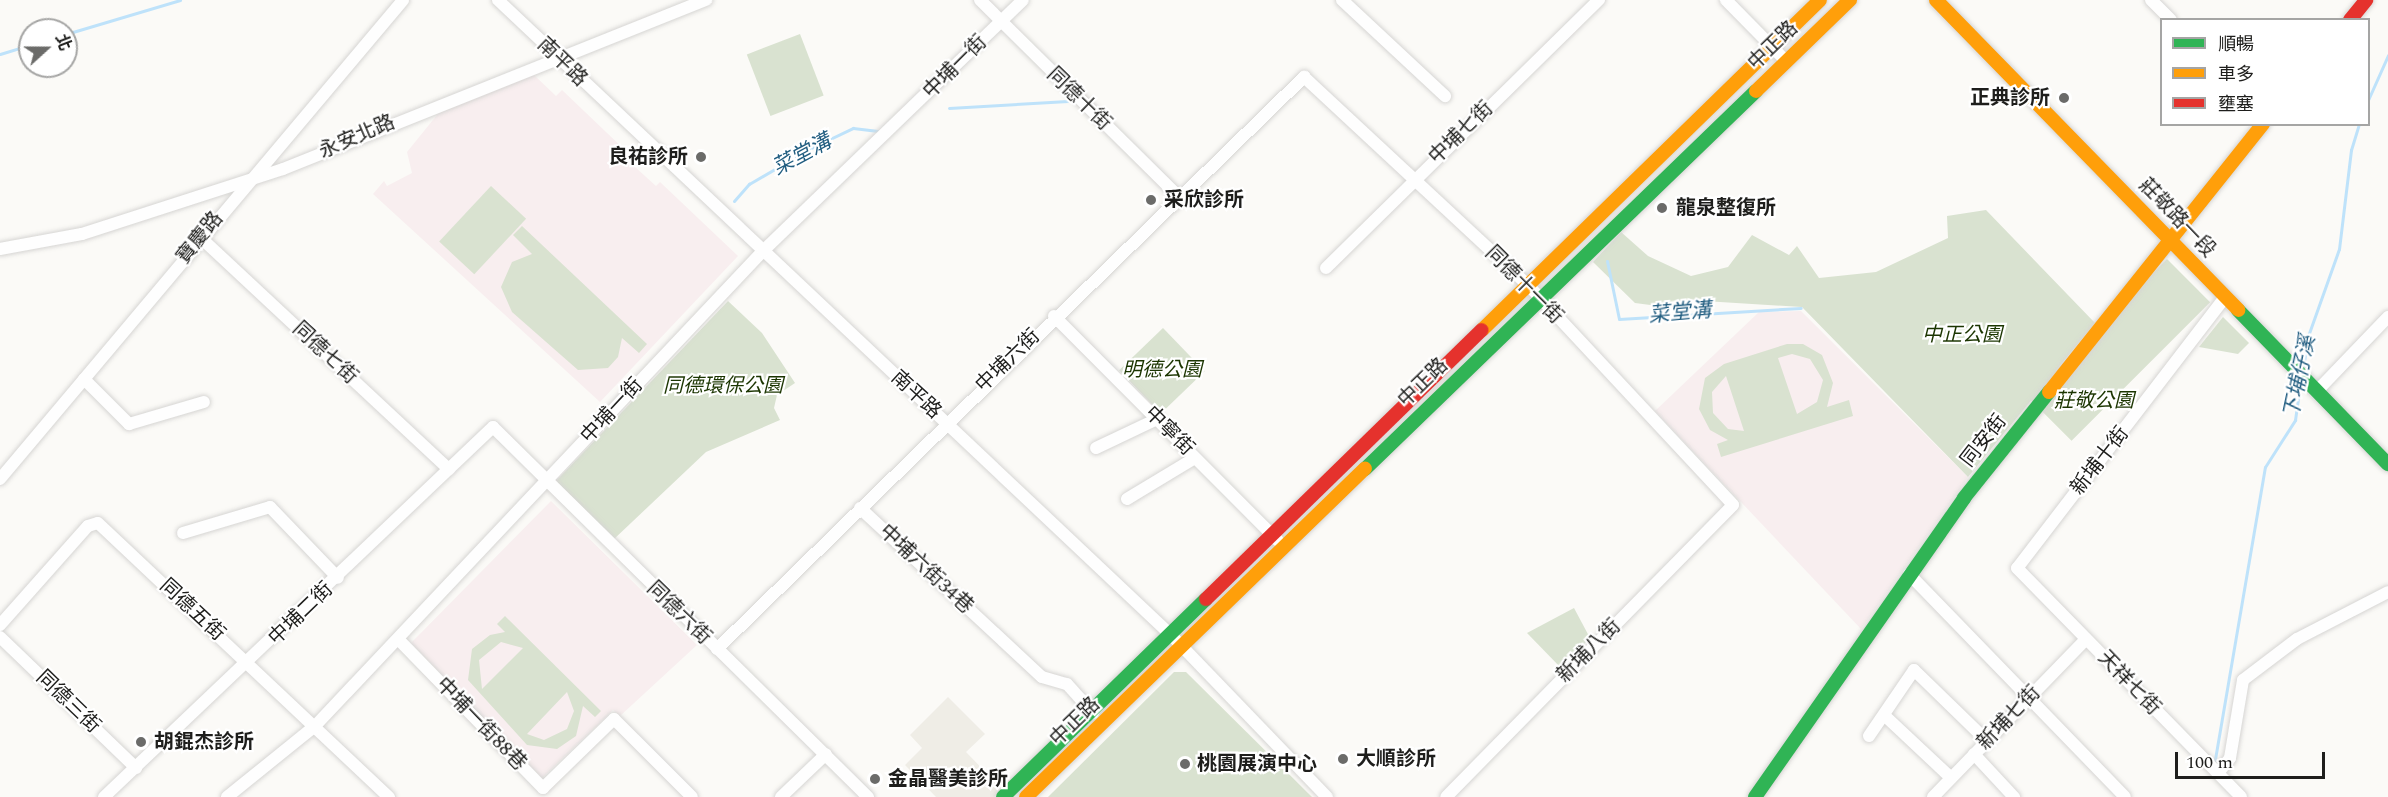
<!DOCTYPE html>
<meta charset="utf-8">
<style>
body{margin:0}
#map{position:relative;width:2388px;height:797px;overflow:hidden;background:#fbfaf7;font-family:Spectral,"Noto Sans TC",serif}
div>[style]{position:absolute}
.built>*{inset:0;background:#efede6}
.education>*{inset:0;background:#f8eeef}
.green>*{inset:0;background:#d9e2d0;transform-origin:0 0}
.stream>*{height:3px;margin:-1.5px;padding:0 1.5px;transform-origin:1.5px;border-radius:1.5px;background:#bee2fa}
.roads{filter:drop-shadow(0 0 2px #d6d5d3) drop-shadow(0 0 2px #d6d5d3)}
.street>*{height:12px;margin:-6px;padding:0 6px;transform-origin:6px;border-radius:6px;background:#fefefe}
.fast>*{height:14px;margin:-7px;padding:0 7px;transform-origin:7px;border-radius:7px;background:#30b455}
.slow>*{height:14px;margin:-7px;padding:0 7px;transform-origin:7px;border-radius:7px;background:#ff9f0a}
.jam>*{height:14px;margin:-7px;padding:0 7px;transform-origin:7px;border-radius:7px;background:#e5322d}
.dots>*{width:16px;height:16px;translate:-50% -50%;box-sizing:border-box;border:3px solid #fff;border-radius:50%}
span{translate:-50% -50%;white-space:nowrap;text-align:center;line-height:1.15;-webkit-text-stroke:4.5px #fff;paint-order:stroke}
.street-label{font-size:20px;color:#1e1e1c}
.poi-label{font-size:20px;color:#1e1e1c;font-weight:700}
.right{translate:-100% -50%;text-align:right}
.left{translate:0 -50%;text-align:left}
.park-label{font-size:20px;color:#1b3501;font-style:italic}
.water-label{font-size:21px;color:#215d80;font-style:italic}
.legend{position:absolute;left:2160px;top:18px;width:210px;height:108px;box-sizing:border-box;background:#fff;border:2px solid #a5a5a4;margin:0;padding:8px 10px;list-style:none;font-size:18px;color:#1e1e1c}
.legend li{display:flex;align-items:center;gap:12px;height:30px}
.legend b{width:30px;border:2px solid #a5a5a4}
.north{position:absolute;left:18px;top:18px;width:60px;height:60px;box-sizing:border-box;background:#fff;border:2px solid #a5a5a4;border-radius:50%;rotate:69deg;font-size:16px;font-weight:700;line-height:24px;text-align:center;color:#1e1e1c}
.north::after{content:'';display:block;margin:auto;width:21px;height:27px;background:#6b6b69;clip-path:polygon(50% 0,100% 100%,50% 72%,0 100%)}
.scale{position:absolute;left:2175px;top:752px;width:150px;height:27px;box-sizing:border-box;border:3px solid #1e1e1c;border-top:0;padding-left:8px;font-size:18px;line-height:21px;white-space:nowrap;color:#1e1e1c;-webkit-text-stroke:4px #fff;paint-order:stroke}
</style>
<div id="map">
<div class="built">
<i style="clip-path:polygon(948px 697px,985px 734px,966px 752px,1002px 789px,994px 797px,936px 797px,905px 765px,922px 748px,910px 735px)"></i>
</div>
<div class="education">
<i style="clip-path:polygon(533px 74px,556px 96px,562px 90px,628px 153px,624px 157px,656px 186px,660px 182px,738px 256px,600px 402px,373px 194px,384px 181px,387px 186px,412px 173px,407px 152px,441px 110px)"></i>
<i style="clip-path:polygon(1801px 311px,1968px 477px,1861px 629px,1655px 411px,1759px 312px)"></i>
<i style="clip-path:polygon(551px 501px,697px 645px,620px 716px,613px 710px,542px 778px,411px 643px)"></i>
</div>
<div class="green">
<i style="left:800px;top:34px;width:66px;height:57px;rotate:69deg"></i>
<i style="left:491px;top:186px;width:48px;height:76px;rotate:43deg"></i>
<i style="clip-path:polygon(1986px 210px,2095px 323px,1968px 477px,1802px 307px,1704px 301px,1681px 309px,1635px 303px,1593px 262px,1621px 232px,1648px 256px,1691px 276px,1728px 267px,1752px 235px,1789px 255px,1797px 246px,1819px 278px,1876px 272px,1948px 238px,1947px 216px)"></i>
<i style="clip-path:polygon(522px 226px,647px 344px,639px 353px,622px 338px,618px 357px,608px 368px,578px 370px,512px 312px,501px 287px,512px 262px,532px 254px,513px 235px)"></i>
<i style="left:2167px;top:259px;width:61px;height:196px;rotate:45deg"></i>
<i style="clip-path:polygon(728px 301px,762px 333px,795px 383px,777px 395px,774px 408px,780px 420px,706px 452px,613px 540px,556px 481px)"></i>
<i style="clip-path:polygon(2223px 317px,2249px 343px,2238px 354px,2199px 347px)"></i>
<i style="left:1163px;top:328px;width:60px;height:61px;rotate:46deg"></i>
<i style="clip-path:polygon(evenodd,1787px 344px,1803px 344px,1822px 355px,1833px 383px,1827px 407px,1849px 400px,1853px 416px,1721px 457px,1717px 444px,1728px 440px,1710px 430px,1699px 409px,1705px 378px,1724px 364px,1787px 344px,1792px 354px,1810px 359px,1823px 380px,1817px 402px,1797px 414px,1778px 358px,1792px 354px,1787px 344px,1726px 376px,1744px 431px,1728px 429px,1713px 413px,1712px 392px,1726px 376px)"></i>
<i style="clip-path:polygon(1574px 608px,1590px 638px,1561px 668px,1527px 633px)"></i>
<i style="clip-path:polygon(evenodd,505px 616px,601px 711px,595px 717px,583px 706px,576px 736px,557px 749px,527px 745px,468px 680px,472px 649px,490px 635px,505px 632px,497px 624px,505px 616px,501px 642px,523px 648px,482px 689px,479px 660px,501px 642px,505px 616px,567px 692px,574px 711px,567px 729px,544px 740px,527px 734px,567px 692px)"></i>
<i style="clip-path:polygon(1174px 672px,1186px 672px,1312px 797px,1048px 797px)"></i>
</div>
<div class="stream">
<i style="left:66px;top:34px;width:119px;rotate:-16.6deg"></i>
<i style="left:0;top:54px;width:31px;rotate:-17deg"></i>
<i style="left:2368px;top:100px;width:49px;rotate:-66deg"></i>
<i style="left:949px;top:108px;width:119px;rotate:-3.4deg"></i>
<i style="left:734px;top:201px;width:23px;rotate:-49deg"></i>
<i style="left:749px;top:184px;width:69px;rotate:-30.3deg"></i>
<i style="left:809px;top:149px;width:49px;rotate:-25.5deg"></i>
<i style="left:853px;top:128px;width:25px;rotate:7deg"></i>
<i style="left:1607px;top:261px;width:59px;rotate:78.3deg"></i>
<i style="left:1619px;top:319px;width:182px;rotate:-3.5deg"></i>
<i style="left:2303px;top:368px;width:32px;rotate:-81deg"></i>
<i style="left:2308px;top:336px;width:92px;rotate:-70.4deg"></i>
<i style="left:2339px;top:249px;width:100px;rotate:-83.1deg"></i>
<i style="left:2351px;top:150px;width:27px;rotate:-73deg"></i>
<i style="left:2214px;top:765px;width:302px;rotate:-80.3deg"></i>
<i style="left:2265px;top:467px;width:56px;rotate:-57.4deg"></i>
<i style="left:2295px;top:420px;width:37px;rotate:-82deg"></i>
</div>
<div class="roads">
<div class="street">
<i style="left:498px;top:0;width:925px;rotate:43.34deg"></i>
<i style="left:1171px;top:635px;width:225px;rotate:46.1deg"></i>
<i style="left:980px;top:0;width:279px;rotate:44.7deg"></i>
<i style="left:1342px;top:0;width:141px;rotate:43deg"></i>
<i style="left:1726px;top:0;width:86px;rotate:45.5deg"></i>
<i style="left:2151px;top:0;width:28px;rotate:45deg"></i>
<i style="left:201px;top:238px;width:339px;rotate:43deg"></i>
<i style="left:0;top:249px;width:83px;rotate:-10.4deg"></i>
<i style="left:82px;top:234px;width:211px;rotate:-17.9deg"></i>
<i style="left:283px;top:169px;width:456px;rotate:-21.8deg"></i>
<i style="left:1326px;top:268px;width:383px;rotate:-44.5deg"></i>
<i style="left:2226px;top:296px;width:343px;rotate:127.5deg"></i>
<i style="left:2017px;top:568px;width:320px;rotate:45.6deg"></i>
<i style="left:1054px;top:316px;width:317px;rotate:45.1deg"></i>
<i style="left:84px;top:379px;width:64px;rotate:45deg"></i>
<i style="left:129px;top:424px;width:78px;rotate:-16.3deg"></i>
<i style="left:2317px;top:391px;width:103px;rotate:-46.2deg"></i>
<i style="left:1096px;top:448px;width:68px;rotate:-25.4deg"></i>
<i style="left:0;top:479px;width:626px;rotate:-49.92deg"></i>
<i style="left:1127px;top:499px;width:79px;rotate:-31.1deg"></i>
<i style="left:860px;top:508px;width:248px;rotate:42.9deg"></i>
<i style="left:1042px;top:677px;width:26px;rotate:16deg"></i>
<i style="left:1067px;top:684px;width:39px;rotate:48deg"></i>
<i style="left:183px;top:533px;width:91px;rotate:-16.6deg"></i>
<i style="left:270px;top:507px;width:98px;rotate:46.2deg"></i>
<i style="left:1909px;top:574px;width:310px;rotate:45.9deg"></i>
<i style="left:0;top:625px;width:132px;rotate:-48.4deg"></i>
<i style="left:88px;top:526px;width:10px;rotate:-17deg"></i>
<i style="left:98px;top:523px;width:400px;rotate:43.3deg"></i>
<i style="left:0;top:637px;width:189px;rotate:43.9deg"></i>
<i style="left:398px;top:639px;width:208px;rotate:45.8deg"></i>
<i style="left:543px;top:788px;width:99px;rotate:-44.2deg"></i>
<i style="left:614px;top:719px;width:110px;rotate:45deg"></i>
<i style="left:717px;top:649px;width:820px;rotate:-44.26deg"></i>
<i style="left:1304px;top:77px;width:307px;rotate:42.9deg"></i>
<i style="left:1529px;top:286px;width:299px;rotate:47deg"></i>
<i style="left:1733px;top:505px;width:409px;rotate:134.5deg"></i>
<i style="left:1884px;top:715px;width:92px;rotate:43.2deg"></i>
<i style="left:1869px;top:736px;width:80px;rotate:-55.7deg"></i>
<i style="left:1914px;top:670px;width:102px;rotate:44.2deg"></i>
<i style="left:1974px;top:754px;width:59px;rotate:47.1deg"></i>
<i style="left:2218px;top:773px;width:19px;rotate:-51deg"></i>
<i style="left:2230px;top:758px;width:79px;rotate:-80.5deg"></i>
<i style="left:2243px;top:680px;width:68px;rotate:-37.2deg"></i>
<i style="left:2297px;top:639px;width:102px;rotate:-27.3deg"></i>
<i style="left:104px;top:797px;width:537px;rotate:-43.57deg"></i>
<i style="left:493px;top:427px;width:527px;rotate:44.62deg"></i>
<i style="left:227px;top:797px;width:113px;rotate:-38.9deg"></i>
<i style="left:315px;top:726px;width:653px;rotate:-46.68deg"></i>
<i style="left:763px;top:251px;width:361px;rotate:-44deg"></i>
<i style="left:781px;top:797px;width:62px;rotate:-43.7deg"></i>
<i style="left:1933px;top:797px;width:219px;rotate:-45.9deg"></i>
</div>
<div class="fast">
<i style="left:2238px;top:310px;width:215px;rotate:45.8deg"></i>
<i style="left:1365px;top:469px;width:544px;rotate:-44.03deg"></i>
<i style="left:1003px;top:797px;width:284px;rotate:-44.3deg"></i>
<i style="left:1755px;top:797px;width:365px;rotate:-55deg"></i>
<i style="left:1964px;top:498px;width:136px;rotate:-51.3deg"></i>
</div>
<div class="slow">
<i style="left:1936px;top:0;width:433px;rotate:45.7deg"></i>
<i style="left:1756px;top:91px;width:131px;rotate:-44.1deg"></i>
<i style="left:1482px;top:330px;width:472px;rotate:-44.3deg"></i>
<i style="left:2049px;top:392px;width:343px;rotate:-51.4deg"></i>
<i style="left:1026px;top:797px;width:472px;rotate:-44.1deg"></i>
</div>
<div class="jam">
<i style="left:2350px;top:20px;width:26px;rotate:-51deg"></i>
<i style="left:1206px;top:599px;width:385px;rotate:-44.3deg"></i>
</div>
</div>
<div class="dots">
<i style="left:2064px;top:98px;background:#6b6b69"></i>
<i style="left:701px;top:157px;background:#6b6b69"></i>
<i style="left:1151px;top:200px;background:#6b6b69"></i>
<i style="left:1662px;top:208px;background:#6b6b69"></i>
<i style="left:141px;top:742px;background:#6b6b69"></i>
<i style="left:1343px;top:759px;background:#6b6b69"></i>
<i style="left:1185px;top:764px;background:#6b6b69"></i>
<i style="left:875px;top:779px;background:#6b6b69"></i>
</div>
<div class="street-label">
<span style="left:1773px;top:46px;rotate:-44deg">中正路</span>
<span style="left:562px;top:62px;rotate:44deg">南平路</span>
<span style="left:955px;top:67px;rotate:-45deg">中埔一街</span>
<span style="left:1079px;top:99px;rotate:44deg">同德十街</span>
<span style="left:1461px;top:133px;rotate:-44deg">中埔七街</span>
<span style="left:357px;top:137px;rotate:-23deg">永安北路</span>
<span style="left:2177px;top:218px;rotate:46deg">莊敬路一段</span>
<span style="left:200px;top:238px;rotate:-51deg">寶慶路</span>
<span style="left:1524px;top:285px;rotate:45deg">同德十一街</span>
<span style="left:325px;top:353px;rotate:43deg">同德七街</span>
<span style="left:1008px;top:361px;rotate:-44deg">中埔六街</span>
<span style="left:1423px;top:383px;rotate:-44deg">中正路</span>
<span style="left:916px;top:395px;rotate:43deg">南平路</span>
<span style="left:612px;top:411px;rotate:-47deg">中埔一街</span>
<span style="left:1169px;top:431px;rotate:45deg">中寧街</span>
<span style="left:1984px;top:441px;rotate:-52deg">同安街</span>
<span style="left:2100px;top:461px;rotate:-52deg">新埔十街</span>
<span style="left:926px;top:569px;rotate:43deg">中埔六街34巷</span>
<span style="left:192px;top:610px;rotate:43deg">同德五街</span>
<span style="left:679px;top:613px;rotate:44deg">同德六街</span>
<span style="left:301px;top:614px;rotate:-44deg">中埔二街</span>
<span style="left:1589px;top:651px;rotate:-45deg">新埔八街</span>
<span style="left:2129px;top:683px;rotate:46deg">天祥七街</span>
<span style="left:68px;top:702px;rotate:44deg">同德三街</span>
<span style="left:2009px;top:718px;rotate:-46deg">新埔七街</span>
<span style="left:1075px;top:722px;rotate:-44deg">中正路</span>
<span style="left:481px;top:724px;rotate:46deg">中埔一街88巷</span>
</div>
<div class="poi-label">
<span class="right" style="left:2050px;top:98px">正典診所</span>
<span class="right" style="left:688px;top:157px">良祐診所</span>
<span class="left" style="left:1164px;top:200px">采欣診所</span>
<span class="left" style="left:1676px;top:208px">龍泉整復所</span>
<span class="left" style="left:154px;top:742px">胡錕杰診所</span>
<span class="left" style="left:1356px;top:759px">大順診所</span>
<span class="left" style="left:1197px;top:764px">桃園展演中心</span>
<span class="left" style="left:888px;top:779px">金晶醫美診所</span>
</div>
<div class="park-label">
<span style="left:1962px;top:335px">中正公園</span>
<span style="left:1162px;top:370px">明德公園</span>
<span style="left:723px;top:386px">同德環保公園</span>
<span style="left:2094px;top:401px">莊敬公園</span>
</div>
<div class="water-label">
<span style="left:802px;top:155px;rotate:-28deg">菜堂溝</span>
<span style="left:1680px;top:313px;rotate:-5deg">菜堂溝</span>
<span style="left:2300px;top:377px;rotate:-78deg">下埔仔溪</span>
</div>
<ul class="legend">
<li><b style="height:8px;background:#30b455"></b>順暢</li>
<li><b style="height:8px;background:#ff9f0a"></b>車多</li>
<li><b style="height:8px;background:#e5322d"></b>壅塞</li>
</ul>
<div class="north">北</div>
<div class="scale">100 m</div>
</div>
